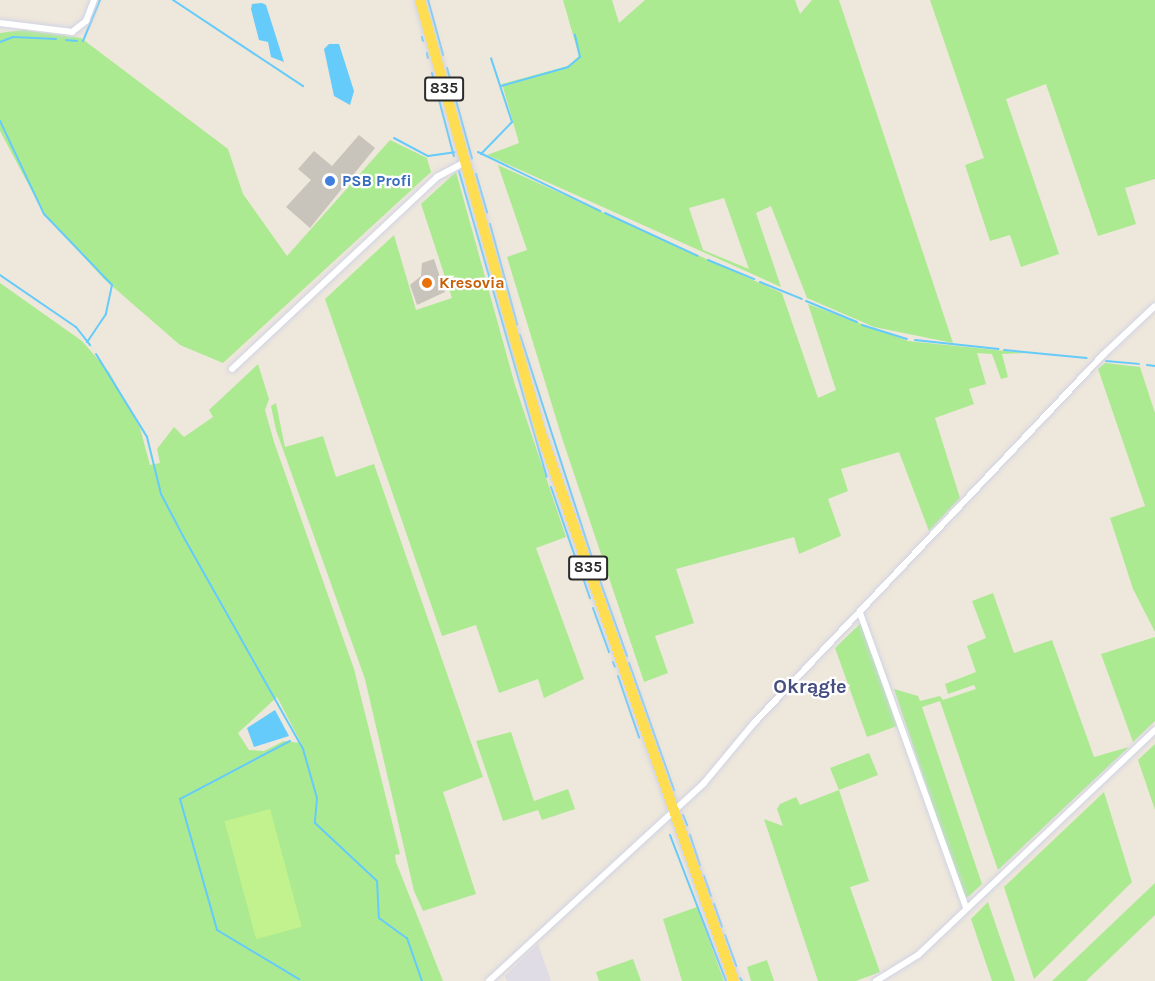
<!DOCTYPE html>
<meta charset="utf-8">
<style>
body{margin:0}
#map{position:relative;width:1155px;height:981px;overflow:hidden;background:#eee7db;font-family:Karla,sans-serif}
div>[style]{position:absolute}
.industrial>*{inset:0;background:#dfdce6}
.green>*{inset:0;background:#acea92}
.pitch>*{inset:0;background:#c2f28d;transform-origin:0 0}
.water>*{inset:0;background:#64cbfa}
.stream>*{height:2px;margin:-1px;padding:0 1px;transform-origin:1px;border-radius:1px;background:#64cbfa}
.building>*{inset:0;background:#c9c4bb}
.roads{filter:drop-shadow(0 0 2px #d0d3e5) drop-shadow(0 0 2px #d0d3e5)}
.street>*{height:6px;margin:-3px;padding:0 3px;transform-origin:3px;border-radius:3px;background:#fff}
.primary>*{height:10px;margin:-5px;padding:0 5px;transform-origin:5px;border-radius:5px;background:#fedd50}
.dots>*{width:16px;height:16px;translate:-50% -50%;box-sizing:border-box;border:3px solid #fff;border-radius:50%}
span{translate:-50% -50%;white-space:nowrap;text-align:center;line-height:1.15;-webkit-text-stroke:4.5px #fff;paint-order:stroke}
.shield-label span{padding:2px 4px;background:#fff;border:2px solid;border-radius:4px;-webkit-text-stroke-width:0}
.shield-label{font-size:15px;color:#2b2b2b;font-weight:700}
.shop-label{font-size:16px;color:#366cbe;font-weight:700}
.left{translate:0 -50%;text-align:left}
.food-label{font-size:16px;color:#c56008;font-weight:700}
.quarter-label{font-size:20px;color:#464e80;font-weight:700}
</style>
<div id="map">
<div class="industrial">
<i style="clip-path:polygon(538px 944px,551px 981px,507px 981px,505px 976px)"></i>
</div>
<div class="green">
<i style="clip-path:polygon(evenodd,563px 0,612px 0,619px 23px,645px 0,795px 0,800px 14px,812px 0,839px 0,953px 343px,874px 327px,807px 298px,771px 206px,756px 213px,781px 287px,487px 155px,519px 143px,502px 84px,568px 66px,579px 56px,563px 0,724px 198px,749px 269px,703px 250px,689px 208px,724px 198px)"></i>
<i style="clip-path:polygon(930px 0,1155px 0,1155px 179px,1125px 188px,1136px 224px,1098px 236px,1046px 84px,1006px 99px,1059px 254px,1021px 267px,1010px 235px,990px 241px,965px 165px,984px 158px)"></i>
<i style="clip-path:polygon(23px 30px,81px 38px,228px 149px,243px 194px,287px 256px,390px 140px,427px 158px,431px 172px,223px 363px,180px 345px,104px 279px,43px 212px,0 131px,0 33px)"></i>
<i style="clip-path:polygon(498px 165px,782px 293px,818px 398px,836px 390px,808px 304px,908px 341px,1025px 353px,1002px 354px,1008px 377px,1001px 379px,992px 354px,977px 353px,986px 384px,969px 389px,974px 404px,935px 418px,960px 498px,929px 531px,899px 452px,841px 469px,848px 491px,828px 499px,841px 536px,799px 554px,794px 537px,676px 569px,694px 623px,655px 636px,668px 673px,644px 682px,562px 438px,507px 257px,527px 250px)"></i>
<i style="clip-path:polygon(456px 172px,515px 385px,566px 537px,536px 548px,584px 679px,544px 698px,538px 679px,499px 693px,476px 625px,442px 636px,325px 299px,394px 235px,416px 310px,452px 298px,421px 204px)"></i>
<i style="clip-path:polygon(evenodd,0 283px,82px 341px,109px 372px,140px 428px,150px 465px,160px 463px,157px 449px,174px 427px,184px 437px,213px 417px,209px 410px,258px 364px,269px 399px,265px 410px,274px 442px,354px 669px,400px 854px,395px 855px,396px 862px,443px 981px,0 981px,0 283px,277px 697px,301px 743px,284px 741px,264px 751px,249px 750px,238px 733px,277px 697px)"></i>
<i style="clip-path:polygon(1105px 363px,1140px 367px,1155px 413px,1155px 632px,1133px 589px,1110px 518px,1145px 506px,1098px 369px)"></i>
<i style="clip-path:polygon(276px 403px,285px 447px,323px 436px,336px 477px,374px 464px,483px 777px,443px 792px,476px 894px,423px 911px,414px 891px,365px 679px,276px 430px,271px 406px)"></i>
<i style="clip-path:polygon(993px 593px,1014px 653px,1052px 640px,1094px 757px,1129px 747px,998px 870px,940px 701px,922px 707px,982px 884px,968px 897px,963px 896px,894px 689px,918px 696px,920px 701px,940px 696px,943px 700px,976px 689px,974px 685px,948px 694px,945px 684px,976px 672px,967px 646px,986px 638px,972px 601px)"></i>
<i style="clip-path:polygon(861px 623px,897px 726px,867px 737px,835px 648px)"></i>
<i style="clip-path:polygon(1155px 637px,1155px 721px,1133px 742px,1101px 654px)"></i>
<i style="clip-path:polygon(511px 732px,534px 801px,568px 789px,575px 809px,542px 820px,538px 810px,503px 821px,476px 741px)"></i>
<i style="clip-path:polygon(1155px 744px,1155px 810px,1138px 760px)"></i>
<i style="clip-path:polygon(869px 753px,878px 775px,839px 790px,869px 881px,850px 887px,880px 972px,856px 981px,818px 981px,764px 819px,783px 826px,777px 809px,780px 804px,796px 797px,800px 805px,839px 790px,830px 768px)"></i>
<i style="clip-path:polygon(1104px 792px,1132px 882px,1034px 979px,1004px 887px)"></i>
<i style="clip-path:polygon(1155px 883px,1155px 915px,1086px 981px,1052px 981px)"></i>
<i style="clip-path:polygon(988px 902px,1015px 981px,992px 981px,971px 919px)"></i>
<i style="clip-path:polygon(697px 907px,724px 981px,682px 981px,663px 919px)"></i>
<i style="clip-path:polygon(633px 959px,641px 981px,599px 981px,596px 972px)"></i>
<i style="clip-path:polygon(767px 960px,774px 981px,751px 981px,747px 967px)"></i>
</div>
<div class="pitch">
<i style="left:270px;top:809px;width:122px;height:47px;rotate:75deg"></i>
</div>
<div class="water">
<i style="clip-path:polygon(262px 3px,266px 5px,284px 62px,271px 57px,268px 42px,259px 40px,251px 9px,252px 4px)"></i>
<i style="clip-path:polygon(329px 44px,339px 44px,354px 91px,350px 105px,334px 96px,324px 49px)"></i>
<i style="clip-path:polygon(275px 710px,289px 736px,254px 747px,247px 728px)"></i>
</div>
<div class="stream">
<i style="left:173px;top:0;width:156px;rotate:33.5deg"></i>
<i style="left:428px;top:0;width:57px;rotate:74.7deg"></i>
<i style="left:422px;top:37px;width:4px;rotate:76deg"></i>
<i style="left:66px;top:40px;width:11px;rotate:5deg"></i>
<i style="left:83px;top:41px;width:44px;rotate:-67.5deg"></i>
<i style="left:0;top:42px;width:14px;rotate:-21deg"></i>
<i style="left:13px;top:37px;width:43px;rotate:2.7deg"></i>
<i style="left:427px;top:53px;width:5px;rotate:79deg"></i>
<i style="left:447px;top:68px;width:94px;rotate:74.6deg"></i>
<i style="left:432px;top:73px;width:86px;rotate:75.2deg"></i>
<i style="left:501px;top:86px;width:70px;rotate:-15.8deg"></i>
<i style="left:568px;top:67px;width:16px;rotate:-40deg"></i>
<i style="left:580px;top:57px;width:23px;rotate:-103deg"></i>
<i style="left:0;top:121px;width:103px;rotate:64.7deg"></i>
<i style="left:44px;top:214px;width:98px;rotate:46.2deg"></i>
<i style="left:112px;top:285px;width:30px;rotate:102deg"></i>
<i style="left:106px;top:314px;width:34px;rotate:124deg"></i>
<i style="left:394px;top:138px;width:38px;rotate:28deg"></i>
<i style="left:428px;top:156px;width:27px;rotate:-8deg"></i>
<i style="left:478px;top:152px;width:136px;rotate:25.8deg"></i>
<i style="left:481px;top:154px;width:45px;rotate:-45.9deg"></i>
<i style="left:512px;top:122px;width:67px;rotate:-108.2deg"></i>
<i style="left:459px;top:171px;width:318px;rotate:74deg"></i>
<i style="left:476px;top:174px;width:40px;rotate:74deg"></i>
<i style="left:605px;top:213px;width:102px;rotate:24.8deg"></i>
<i style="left:490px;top:224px;width:104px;rotate:74.9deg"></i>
<i style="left:708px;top:260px;width:50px;rotate:22.4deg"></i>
<i style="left:0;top:275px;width:92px;rotate:34.4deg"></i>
<i style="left:76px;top:327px;width:23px;rotate:52deg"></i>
<i style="left:760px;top:282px;width:45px;rotate:22deg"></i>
<i style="left:806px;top:301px;width:55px;rotate:22.4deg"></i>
<i style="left:862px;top:325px;width:47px;rotate:17.3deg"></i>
<i style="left:520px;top:335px;width:244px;rotate:72.1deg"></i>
<i style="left:915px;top:340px;width:84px;rotate:6.1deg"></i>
<i style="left:1004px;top:350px;width:83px;rotate:5.5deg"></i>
<i style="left:96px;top:354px;width:97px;rotate:58.4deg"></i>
<i style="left:147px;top:437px;width:59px;rotate:76.2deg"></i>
<i style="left:161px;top:494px;width:47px;rotate:62.4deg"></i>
<i style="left:183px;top:536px;width:244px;rotate:60.6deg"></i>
<i style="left:303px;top:749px;width:51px;rotate:74.1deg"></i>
<i style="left:317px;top:798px;width:25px;rotate:95deg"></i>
<i style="left:315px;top:823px;width:85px;rotate:43.1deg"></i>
<i style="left:377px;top:881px;width:37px;rotate:87deg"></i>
<i style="left:379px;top:918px;width:34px;rotate:36deg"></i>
<i style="left:407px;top:938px;width:46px;rotate:70.8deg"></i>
<i style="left:1106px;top:361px;width:33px;rotate:5deg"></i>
<i style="left:1147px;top:365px;width:8px;rotate:7deg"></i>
<i style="left:551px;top:487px;width:76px;rotate:70.9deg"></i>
<i style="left:580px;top:569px;width:31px;rotate:71deg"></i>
<i style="left:599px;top:578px;width:83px;rotate:70.3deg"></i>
<i style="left:593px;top:608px;width:47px;rotate:70deg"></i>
<i style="left:613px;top:662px;width:5px;rotate:68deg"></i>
<i style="left:629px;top:663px;width:135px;rotate:70.5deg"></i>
<i style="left:618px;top:676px;width:65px;rotate:71deg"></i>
<i style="left:290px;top:741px;width:124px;rotate:152.2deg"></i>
<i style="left:180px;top:799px;width:136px;rotate:74.2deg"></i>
<i style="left:217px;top:930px;width:96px;rotate:30.9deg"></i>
<i style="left:683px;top:815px;width:11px;rotate:68deg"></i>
<i style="left:670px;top:835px;width:156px;rotate:69deg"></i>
<i style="left:690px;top:835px;width:32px;rotate:72deg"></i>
<i style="left:704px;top:876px;width:21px;rotate:71deg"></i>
<i style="left:714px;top:904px;width:24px;rotate:71deg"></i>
<i style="left:725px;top:935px;width:33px;rotate:70deg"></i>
<i style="left:740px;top:978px;width:4px;rotate:56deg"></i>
</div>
<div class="building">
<i style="clip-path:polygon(359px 135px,375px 148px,310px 228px,286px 207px,311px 180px,298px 169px,314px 151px,332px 166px)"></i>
<i style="clip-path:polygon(434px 259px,445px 292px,417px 305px,410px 285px,421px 276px,422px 263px)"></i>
</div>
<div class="roads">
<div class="street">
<i style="left:0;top:23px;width:73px;rotate:7.1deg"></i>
<i style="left:72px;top:32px;width:18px;rotate:-38deg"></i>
<i style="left:86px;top:21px;width:22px;rotate:-69deg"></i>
<i style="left:232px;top:369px;width:281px;rotate:-43.1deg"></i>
<i style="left:437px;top:177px;width:32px;rotate:-28deg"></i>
<i style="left:860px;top:613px;width:313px;rotate:70.2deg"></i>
<i style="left:489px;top:981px;width:292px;rotate:-42.6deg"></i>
<i style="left:704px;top:783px;width:78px;rotate:-50.2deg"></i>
<i style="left:754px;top:723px;width:507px;rotate:-46.52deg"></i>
<i style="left:1103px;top:355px;width:71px;rotate:-43.3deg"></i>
<i style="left:876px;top:981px;width:49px;rotate:-31.8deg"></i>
<i style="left:918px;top:955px;width:327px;rotate:-43.5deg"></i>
</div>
<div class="primary">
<i style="left:420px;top:0;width:450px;rotate:74.4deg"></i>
<i style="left:541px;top:433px;width:581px;rotate:70.6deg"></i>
</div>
</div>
<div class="dots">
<i style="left:330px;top:181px;background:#3f7fe0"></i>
<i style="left:427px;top:283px;background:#e8710a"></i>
</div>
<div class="shield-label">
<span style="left:444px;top:89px">835</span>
<span style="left:588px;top:568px">835</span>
</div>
<div class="shop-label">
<span class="left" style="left:342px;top:181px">PSB Profi</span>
</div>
<div class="food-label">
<span class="left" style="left:439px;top:283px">Kresovia</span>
</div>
<div class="quarter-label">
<span style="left:810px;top:686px">Okrągłe</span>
</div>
</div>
